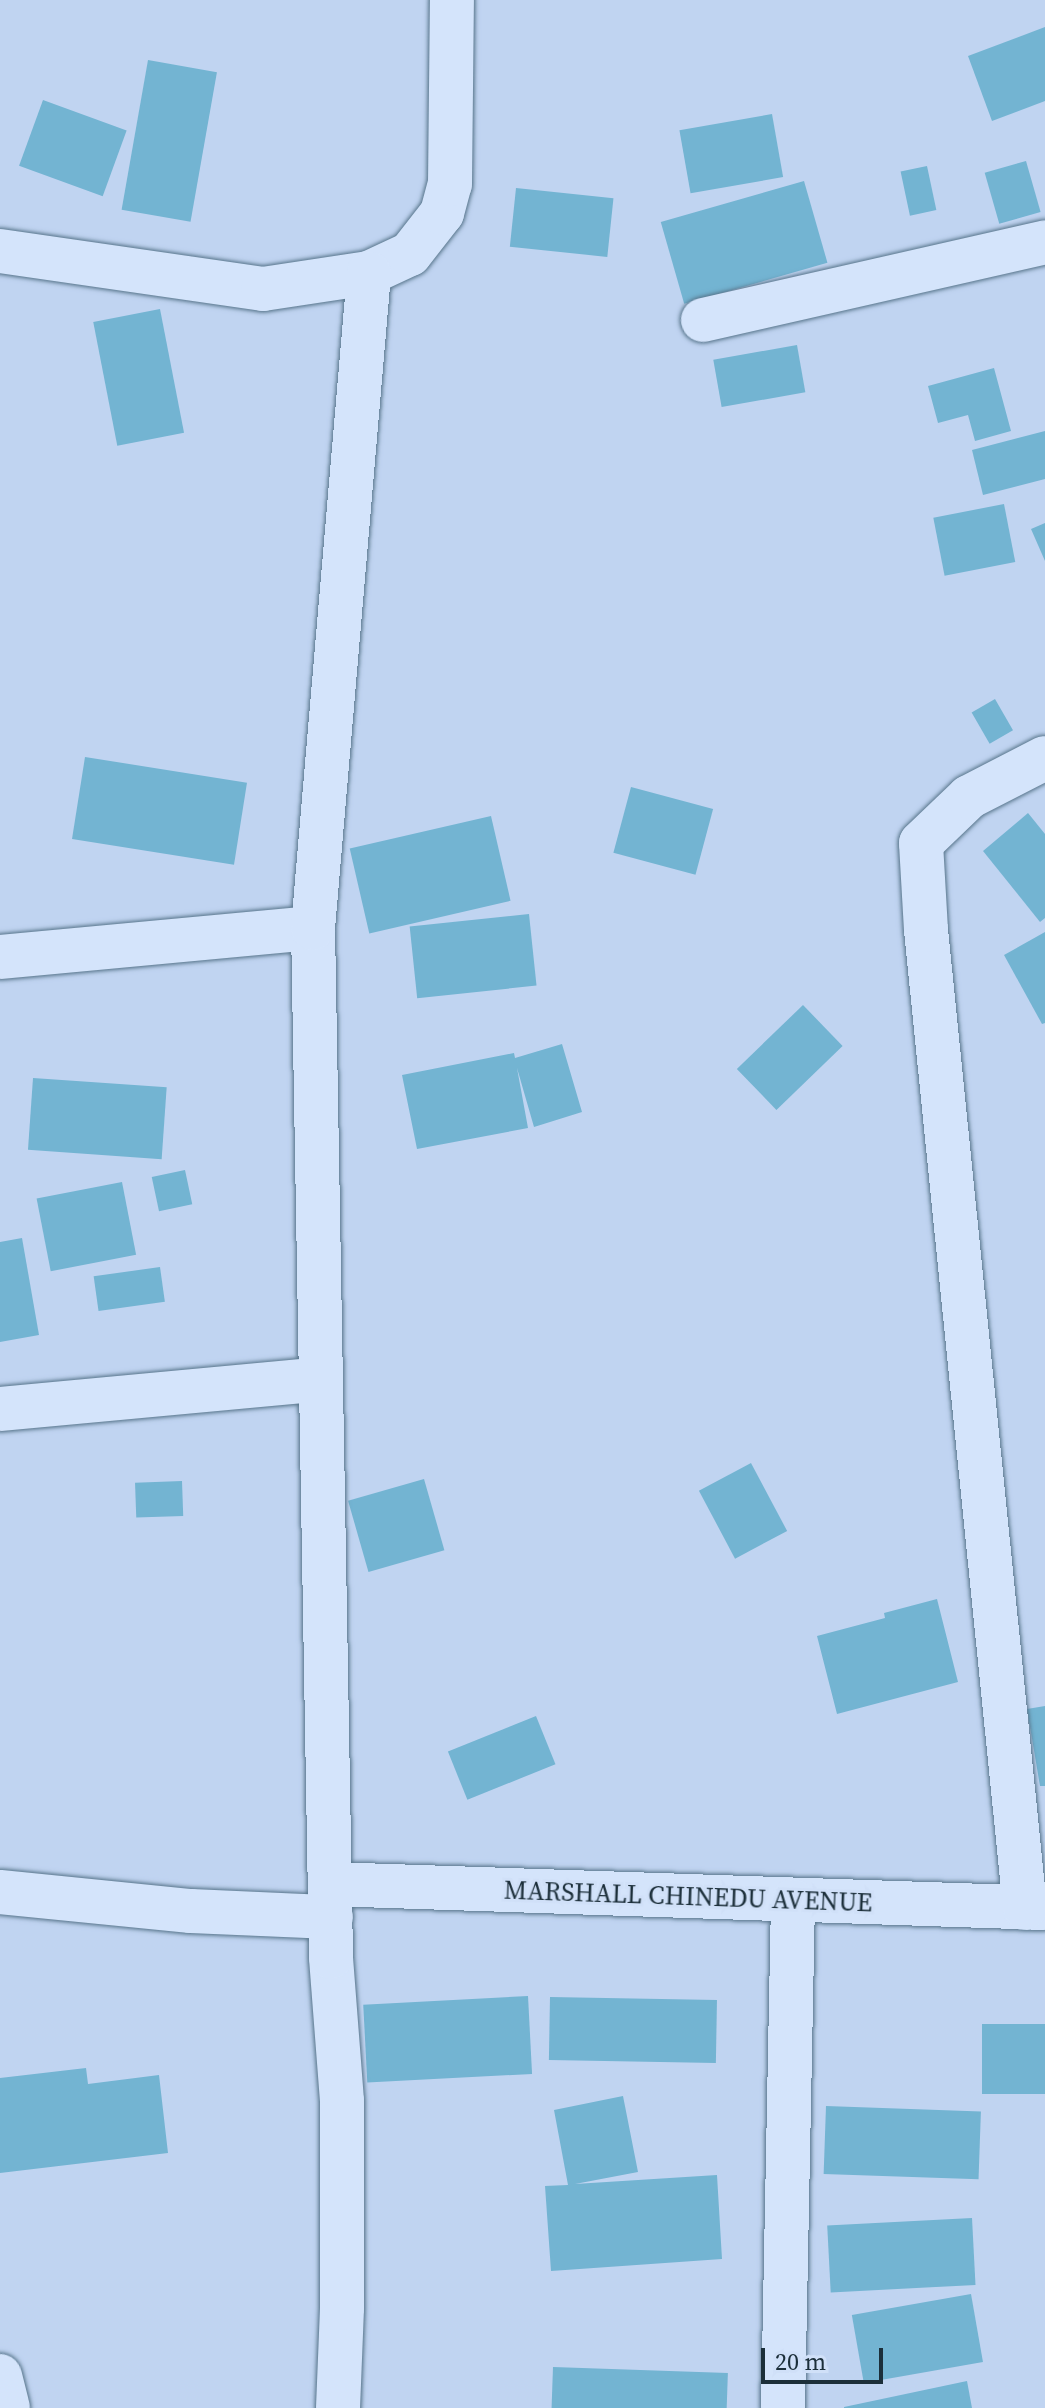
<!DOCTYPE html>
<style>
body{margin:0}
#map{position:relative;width:1045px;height:2408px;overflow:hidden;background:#c0d4f1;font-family:"Source Serif 4",serif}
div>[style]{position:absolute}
.building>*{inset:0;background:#73b4d2;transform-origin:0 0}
.roads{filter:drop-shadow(0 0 2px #57758b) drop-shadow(0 0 2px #57758b)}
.minor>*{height:44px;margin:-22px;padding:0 22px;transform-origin:22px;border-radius:22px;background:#d4e4fb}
span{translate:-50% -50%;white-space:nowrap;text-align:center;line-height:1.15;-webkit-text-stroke:6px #d0e0f8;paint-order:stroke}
.street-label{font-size:26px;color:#1c2f3a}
.scale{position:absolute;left:761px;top:2348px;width:122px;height:36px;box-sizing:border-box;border:4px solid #1c2f3a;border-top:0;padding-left:10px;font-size:24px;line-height:28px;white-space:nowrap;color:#1c2f3a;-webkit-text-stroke:6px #d0e0f8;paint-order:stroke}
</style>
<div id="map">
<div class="building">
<i style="clip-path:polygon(1045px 27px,1045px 101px,992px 121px,968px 56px)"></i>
<i style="left:148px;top:60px;width:70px;height:152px;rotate:10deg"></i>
<i style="left:43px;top:100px;width:89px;height:70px;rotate:20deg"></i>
<i style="left:772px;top:114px;width:64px;height:94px;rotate:80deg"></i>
<i style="left:1026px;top:161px;width:53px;height:43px;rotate:74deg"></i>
<i style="left:927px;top:166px;width:45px;height:27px;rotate:78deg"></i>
<i style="left:804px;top:181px;width:85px;height:149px;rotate:74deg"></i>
<i style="left:516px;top:188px;width:98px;height:59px;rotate:6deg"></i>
<i style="left:160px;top:309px;width:126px;height:68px;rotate:79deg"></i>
<i style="left:797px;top:345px;width:48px;height:85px;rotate:80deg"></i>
<i style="clip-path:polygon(994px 368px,1011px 431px,975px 441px,968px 415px,938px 423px,928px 386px)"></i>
<i style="clip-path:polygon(1045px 431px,1045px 479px,983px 495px,972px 450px)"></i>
<i style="left:1004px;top:504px;width:59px;height:72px;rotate:79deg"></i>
<i style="clip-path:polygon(1045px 523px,1045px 561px,1031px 529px)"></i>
<i style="left:995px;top:699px;width:36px;height:27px;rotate:60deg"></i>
<i style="left:85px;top:757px;width:164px;height:83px;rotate:9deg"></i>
<i style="left:631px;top:787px;width:85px;height:68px;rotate:15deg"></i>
<i style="clip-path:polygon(1028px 813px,1045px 834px,1045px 918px,1040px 922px,983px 851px)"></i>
<i style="left:491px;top:816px;width:87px;height:145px;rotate:77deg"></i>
<i style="left:529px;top:914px;width:72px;height:120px;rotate:84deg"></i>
<i style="clip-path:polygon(1045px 932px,1045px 1023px,1042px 1024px,1004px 955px)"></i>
<i style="left:803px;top:1005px;width:57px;height:92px;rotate:46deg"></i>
<i style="clip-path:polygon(562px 1044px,582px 1112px,534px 1127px,517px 1068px,528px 1128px,417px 1149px,402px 1075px,514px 1053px,515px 1058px)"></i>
<i style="left:33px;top:1078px;width:134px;height:72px;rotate:4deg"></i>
<i style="left:185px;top:1170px;width:35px;height:34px;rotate:78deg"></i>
<i style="left:122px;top:1182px;width:74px;height:87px;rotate:79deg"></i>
<i style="clip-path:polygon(22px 1238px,39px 1335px,0 1342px,0 1242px)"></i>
<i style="left:160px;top:1267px;width:35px;height:67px;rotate:82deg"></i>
<i style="left:751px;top:1463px;width:77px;height:59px;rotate:62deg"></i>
<i style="left:424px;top:1479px;width:74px;height:79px;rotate:74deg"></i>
<i style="left:182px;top:1481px;width:35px;height:47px;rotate:88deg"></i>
<i style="clip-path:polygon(937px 1599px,958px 1682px,837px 1714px,817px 1636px,885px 1618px,884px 1613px)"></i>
<i style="clip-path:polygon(1045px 1706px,1045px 1786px,1040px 1786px,1027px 1709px)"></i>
<i style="left:536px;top:1716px;width:52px;height:95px;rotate:68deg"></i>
<i style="left:528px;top:1996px;width:78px;height:165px;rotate:87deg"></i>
<i style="left:550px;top:1997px;width:167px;height:63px;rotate:1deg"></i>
<i style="left:982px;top:2024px;width:63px;height:70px"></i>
<i style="clip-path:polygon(86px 2068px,88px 2084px,159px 2075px,168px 2153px,0 2173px,0 2078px)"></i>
<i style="clip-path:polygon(623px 2096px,638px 2172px,575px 2184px,717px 2175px,722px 2259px,551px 2271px,545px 2186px,568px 2185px,554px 2110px)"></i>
<i style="left:826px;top:2106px;width:155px;height:68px;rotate:2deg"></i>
<i style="left:972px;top:2218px;width:67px;height:145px;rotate:87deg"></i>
<i style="left:971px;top:2294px;width:69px;height:121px;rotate:80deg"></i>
<i style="left:553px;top:2367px;width:175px;height:41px;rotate:2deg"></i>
<i style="clip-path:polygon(967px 2381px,972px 2408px,844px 2408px,844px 2407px)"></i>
</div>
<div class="roads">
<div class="minor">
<i style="left:0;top:251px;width:266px;rotate:8.2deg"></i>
<i style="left:263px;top:289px;width:107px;rotate:-8.6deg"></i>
<i style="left:369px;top:273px;width:45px;rotate:-24.9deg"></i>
<i style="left:410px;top:254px;width:52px;rotate:-52deg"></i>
<i style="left:442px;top:213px;width:30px;rotate:-75deg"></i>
<i style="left:450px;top:184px;width:184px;rotate:-89.4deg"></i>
<i style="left:703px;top:320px;width:351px;rotate:-12.8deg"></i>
<i style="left:0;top:957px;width:314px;rotate:-5.3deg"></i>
<i style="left:0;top:1409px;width:322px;rotate:-5.3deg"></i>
<i style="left:330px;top:1884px;width:715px;rotate:1.92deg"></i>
<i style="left:0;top:1892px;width:192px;rotate:5.7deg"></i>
<i style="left:191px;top:1911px;width:140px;rotate:2.5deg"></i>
<i style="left:1025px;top:1908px;width:983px;rotate:-95.78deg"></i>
<i style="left:926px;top:930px;width:87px;rotate:-93.3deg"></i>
<i style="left:921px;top:843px;width:66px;rotate:-43.8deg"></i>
<i style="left:969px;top:797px;width:85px;rotate:-27.2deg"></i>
<i style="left:0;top:2376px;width:33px;rotate:76deg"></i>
<i style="left:338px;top:2408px;width:100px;rotate:-87.7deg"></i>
<i style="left:342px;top:2308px;width:207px;rotate:-90deg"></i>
<i style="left:342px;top:2101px;width:144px;rotate:-94.4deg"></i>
<i style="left:331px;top:1957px;width:1029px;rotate:-91deg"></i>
<i style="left:313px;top:928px;width:657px;rotate:-85.11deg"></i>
<i style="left:783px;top:2408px;width:507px;rotate:-88.87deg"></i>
</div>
</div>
<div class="street-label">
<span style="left:688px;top:1897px;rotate:2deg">MARSHALL CHINEDU AVENUE</span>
</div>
<div class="scale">20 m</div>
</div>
